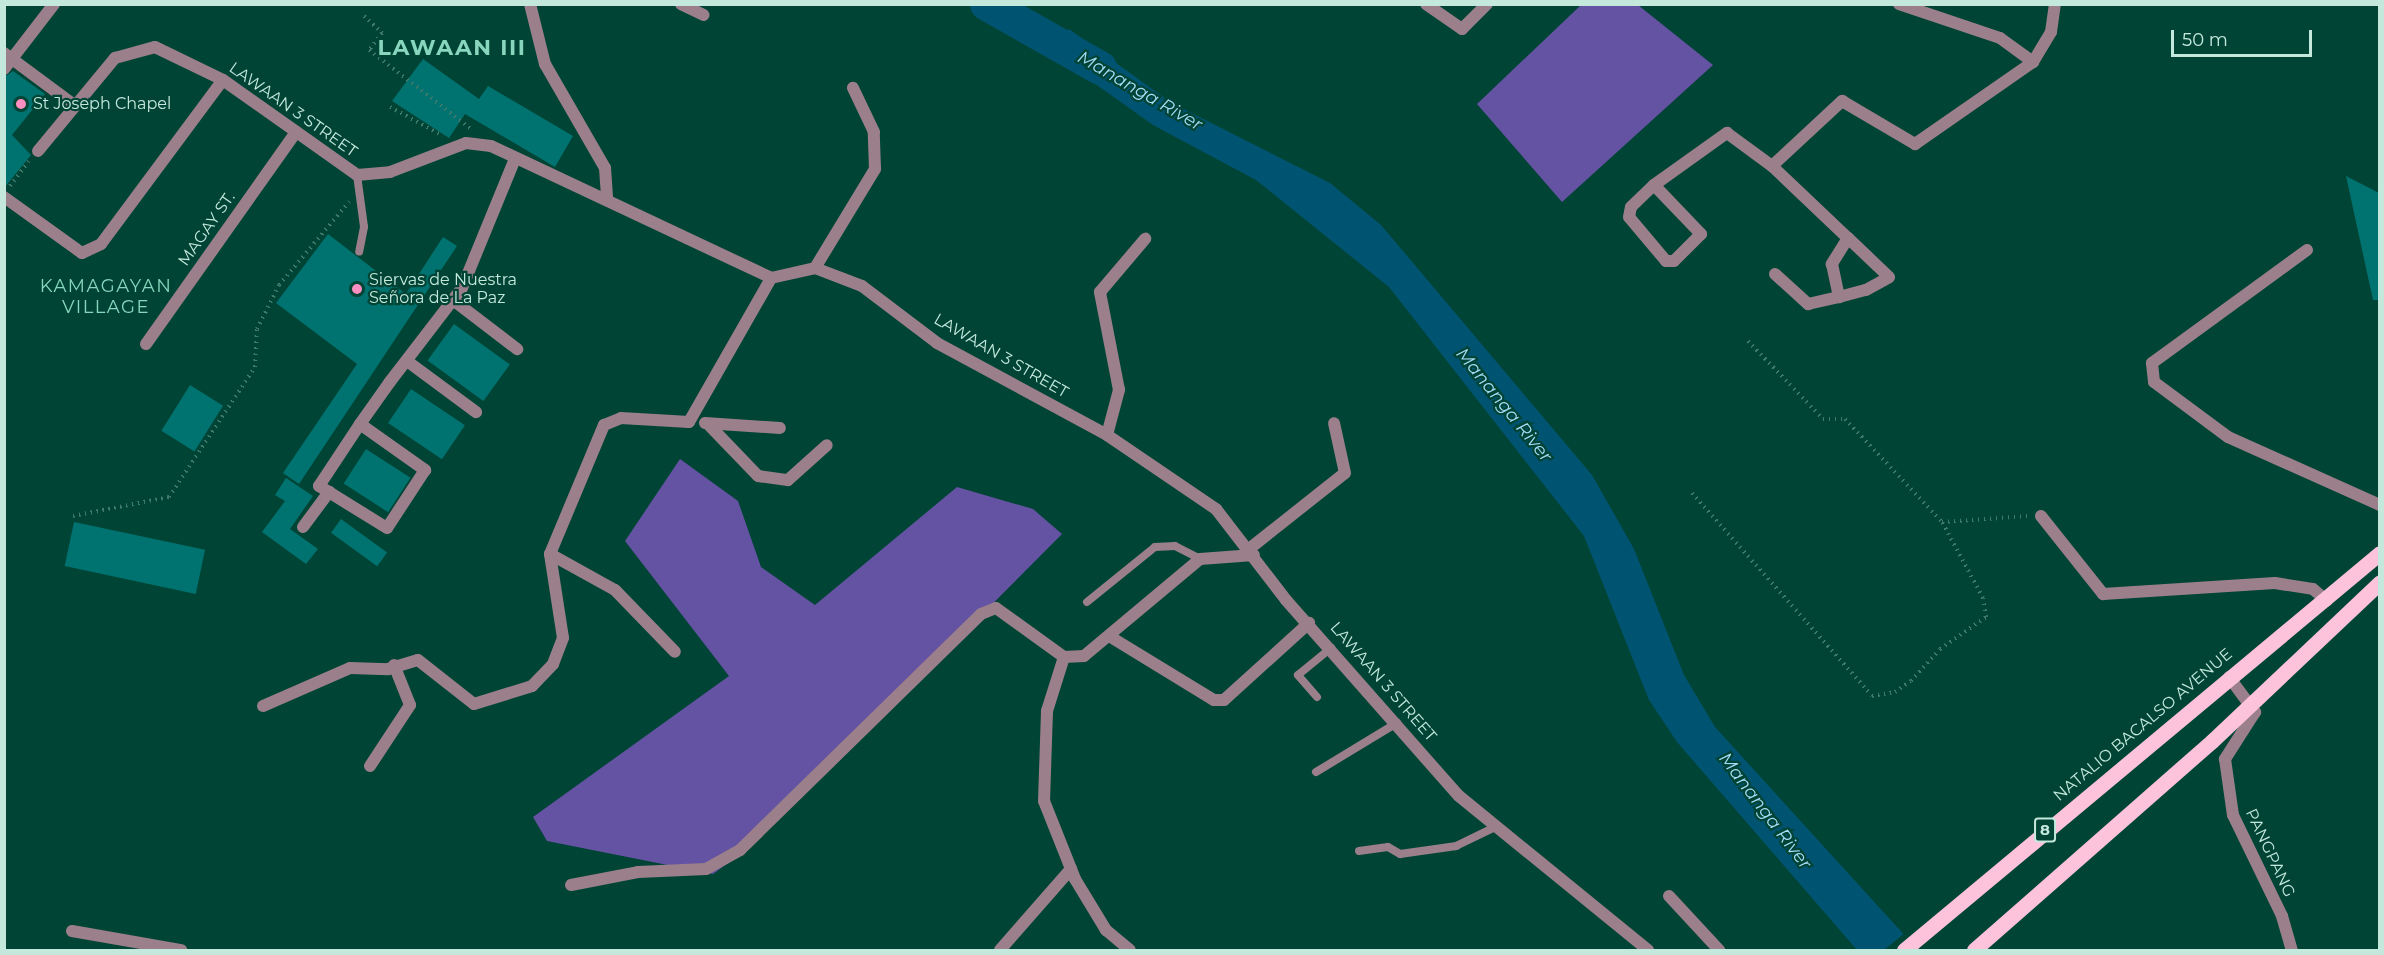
<!DOCTYPE html>
<meta charset="utf-8">
<style>
body{margin:0}
#map{position:relative;width:2384px;height:955px;overflow:hidden;background:#004435;font-family:Montserrat,sans-serif}
div>[style]{position:absolute}
.green>*{inset:0;background:#6453a2}
.water>*{inset:0;background:#005472}
.pier>*{inset:0;background:#004435}
.river>*{height:34px;margin:-17px;padding:0 17px;transform-origin:17px;border-radius:17px;background:#005472}
.building>*{inset:0;background:#00726f;transform-origin:0 0}
.path>*{height:4px;margin-top:-2px;transform-origin:0;background:repeating-linear-gradient(90deg,#407a6b 0 1.5px,transparent 0 6px)}
.lane>*{height:8px;margin:-4px;padding:0 4px;transform-origin:4px;border-radius:4px;background:#9b7f8a}
.street>*{height:12px;margin:-6px;padding:0 6px;transform-origin:6px;border-radius:6px;background:#9b7f8a}
.primary>*{height:15px;margin:-7.5px;padding:0 7.5px;transform-origin:7.5px;border-radius:7.5px;background:#fcc3db}
.dots>*{width:16px;height:16px;translate:-50% -50%;box-sizing:border-box;border:3px solid #004435;border-radius:50%}
span{translate:-50% -50%;white-space:nowrap;text-align:center;line-height:1.15;-webkit-text-stroke:4.5px #004435;paint-order:stroke}
.shield-label span{padding:2px 4px;background:#004435;border:2px solid;border-radius:4px;-webkit-text-stroke-width:0}
.shield-label{font-size:15px;color:#c4e9dc;font-weight:700}
.poi-label{font-size:16px;color:#c4e9dc}
.left{translate:0 -50%;text-align:left}
.street-label{font-size:16px;color:#c4e9dc}
.water-label{font-size:18px;color:#a4dbf7;font-style:italic}
.neighbourhood-label{font-size:18px;color:#88d6bd;letter-spacing:1.5px}
.district-label{font-size:22px;color:#88d6bd;font-weight:700;letter-spacing:1.5px}
.frame{position:absolute;inset:0;border:6px solid #c4e9dc;pointer-events:none}
.scale{position:absolute;left:2171px;top:30px;width:141px;height:27px;box-sizing:border-box;border:3px solid #c4e9dc;border-top:0;padding-left:8px;font-size:18px;line-height:21px;white-space:nowrap;color:#c4e9dc;-webkit-text-stroke:4px #004435;paint-order:stroke}
</style>
<div id="map">
<div class="green">
<i style="clip-path:polygon(1581px 5px,1638px 5px,1713px 65px,1562px 202px,1477px 104px)"></i>
<i style="clip-path:polygon(680px 459px,738px 501px,761px 567px,815px 605px,957px 487px,1033px 509px,1062px 534px,755px 843px,713px 874px,547px 841px,533px 817px,729px 676px,625px 541px)"></i>
</div>
<div class="water">
<i style="clip-path:polygon(1069px 29px,1170px 102px,1330px 183px,1381px 225px,1592px 475px,1634px 549px,1684px 675px,1715px 727px,1918px 950px,1857px 950px,1677px 742px,1649px 700px,1584px 536px,1389px 287px,1256px 180px,1153px 125px,1052px 53px)"></i>
</div>
<div class="pier">
<i style="clip-path:polygon(1906px 932px,1921px 950px,1884px 950px)"></i>
</div>
<div class="river">
<i style="left:987px;top:4px;width:130px;rotate:29.5deg"></i>
</div>
<div class="building">
<i style="clip-path:polygon(423px 59px,479px 99px,488px 86px,573px 136px,555px 167px,465px 114px,449px 138px,392px 101px)"></i>
<i style="clip-path:polygon(13px 71px,45px 94px,12px 135px,31px 155px,4px 188px,4px 77px)"></i>
<i style="clip-path:polygon(2346px 176px,2379px 193px,2379px 300px,2373px 300px)"></i>
<i style="clip-path:polygon(328px 234px,406px 294px,443px 237px,457px 246px,299px 484px,283px 473px,357px 364px,276px 303px)"></i>
<i style="left:454px;top:324px;width:69px;height:45px;rotate:36deg"></i>
<i style="left:190px;top:385px;width:39px;height:54px;rotate:32deg"></i>
<i style="left:411px;top:389px;width:65px;height:41px;rotate:34deg"></i>
<i style="left:366px;top:449px;width:53px;height:41px;rotate:33deg"></i>
<i style="clip-path:polygon(286px 478px,313px 496px,290px 529px,318px 549px,306px 564px,262px 532px,285px 501px,275px 495px)"></i>
<i style="left:341px;top:519px;width:57px;height:17px;rotate:36deg"></i>
<i style="left:74px;top:522px;width:134px;height:45px;rotate:12deg"></i>
</div>
<div class="path">
<i style="left:364px;top:16px;width:25px;rotate:43deg"></i>
<i style="left:382px;top:33px;width:21px;rotate:127deg"></i>
<i style="left:369px;top:50px;width:128px;rotate:37.7deg"></i>
<i style="left:390px;top:107px;width:60px;rotate:28.7deg"></i>
<i style="left:10px;top:186px;width:31px;rotate:-53deg"></i>
<i style="left:1748px;top:341px;width:108px;rotate:46.1deg"></i>
<i style="left:1823px;top:419px;width:22px"></i>
<i style="left:1845px;top:419px;width:141px;rotate:46.7deg"></i>
<i style="left:1942px;top:522px;width:86px;rotate:-4deg"></i>
<i style="left:1692px;top:493px;width:271px;rotate:48.4deg"></i>
<i style="left:1872px;top:696px;width:23px;rotate:-10deg"></i>
<i style="left:1895px;top:692px;width:19px;rotate:-35deg"></i>
<i style="left:1911px;top:681px;width:43px;rotate:-47.8deg"></i>
<i style="left:1940px;top:649px;width:56px;rotate:-34.8deg"></i>
<i style="left:1986px;top:617px;width:19px;rotate:-99deg"></i>
<i style="left:1983px;top:598px;width:86px;rotate:-118.3deg"></i>
<i style="left:73px;top:516px;width:98px;rotate:-11.2deg"></i>
<i style="left:169px;top:497px;width:156px;rotate:-56.5deg"></i>
<i style="left:255px;top:367px;width:38px;rotate:-87deg"></i>
<i style="left:257px;top:329px;width:49px;rotate:-63.4deg"></i>
<i style="left:279px;top:285px;width:109px;rotate:-49.9deg"></i>
</div>
<div class="lane">
<i style="left:357px;top:175px;width:52px;rotate:82.3deg"></i>
<i style="left:364px;top:227px;width:25px;rotate:101deg"></i>
<i style="left:1087px;top:602px;width:87px;rotate:-39deg"></i>
<i style="left:1155px;top:547px;width:20px;rotate:-3deg"></i>
<i style="left:1175px;top:546px;width:28px;rotate:27deg"></i>
<i style="left:1317px;top:697px;width:29px;rotate:-131deg"></i>
<i style="left:1298px;top:675px;width:43px;rotate:-39.3deg"></i>
<i style="left:1316px;top:772px;width:95px;rotate:-31.2deg"></i>
<i style="left:1359px;top:851px;width:29px;rotate:-8deg"></i>
<i style="left:1388px;top:847px;width:14px;rotate:30deg"></i>
<i style="left:1400px;top:854px;width:57px;rotate:-8.1deg"></i>
<i style="left:1456px;top:846px;width:41px;rotate:-25.9deg"></i>
</div>
<div class="street">
<i style="left:530px;top:4px;width:62px;rotate:76deg"></i>
<i style="left:545px;top:64px;width:120px;rotate:60deg"></i>
<i style="left:605px;top:168px;width:30px;rotate:86deg"></i>
<i style="left:681px;top:4px;width:25px;rotate:26deg"></i>
<i style="left:1426px;top:4px;width:44px;rotate:34.8deg"></i>
<i style="left:1462px;top:29px;width:35px;rotate:-45deg"></i>
<i style="left:1899px;top:4px;width:107px;rotate:18.6deg"></i>
<i style="left:2000px;top:38px;width:41px;rotate:36deg"></i>
<i style="left:4px;top:53px;width:87px;rotate:36.6deg"></i>
<i style="left:4px;top:69px;width:82px;rotate:-52.4deg"></i>
<i style="left:38px;top:151px;width:121px;rotate:-50.4deg"></i>
<i style="left:115px;top:58px;width:41px;rotate:-15.4deg"></i>
<i style="left:155px;top:47px;width:76px;rotate:25.9deg"></i>
<i style="left:223px;top:80px;width:164px;rotate:35.3deg"></i>
<i style="left:357px;top:175px;width:33px;rotate:-5deg"></i>
<i style="left:390px;top:172px;width:81px;rotate:-20.9deg"></i>
<i style="left:466px;top:143px;width:25px;rotate:7deg"></i>
<i style="left:491px;top:146px;width:310px;rotate:25.2deg"></i>
<i style="left:771px;top:278px;width:45px;rotate:-12.8deg"></i>
<i style="left:815px;top:268px;width:50px;rotate:21deg"></i>
<i style="left:862px;top:286px;width:94px;rotate:37.2deg"></i>
<i style="left:937px;top:343px;width:193px;rotate:28.4deg"></i>
<i style="left:1107px;top:435px;width:132px;rotate:34.2deg"></i>
<i style="left:1216px;top:509px;width:115px;rotate:52.4deg"></i>
<i style="left:1286px;top:600px;width:261px;rotate:48.6deg"></i>
<i style="left:1459px;top:796px;width:244px;rotate:39.2deg"></i>
<i style="left:1772px;top:166px;width:96px;rotate:-42.9deg"></i>
<i style="left:1842px;top:101px;width:85px;rotate:30.5deg"></i>
<i style="left:1915px;top:144px;width:144px;rotate:-34.8deg"></i>
<i style="left:2033px;top:62px;width:35px;rotate:-59deg"></i>
<i style="left:2051px;top:32px;width:28px;rotate:-82deg"></i>
<i style="left:1654px;top:185px;width:90px;rotate:-35.5deg"></i>
<i style="left:1727px;top:133px;width:56px;rotate:36.3deg"></i>
<i style="left:1772px;top:166px;width:105px;rotate:43.5deg"></i>
<i style="left:1654px;top:185px;width:68px;rotate:46.2deg"></i>
<i style="left:1701px;top:234px;width:38px;rotate:135deg"></i>
<i style="left:1674px;top:261px;width:8px;rotate:180deg"></i>
<i style="left:1666px;top:261px;width:57px;rotate:-130.1deg"></i>
<i style="left:1629px;top:217px;width:10px;rotate:-79deg"></i>
<i style="left:1631px;top:207px;width:32px;rotate:-44deg"></i>
<i style="left:4px;top:197px;width:96px;rotate:35.7deg"></i>
<i style="left:82px;top:253px;width:21px;rotate:-25deg"></i>
<i style="left:101px;top:244px;width:204px;rotate:-53.4deg"></i>
<i style="left:2307px;top:250px;width:192px;rotate:143.9deg"></i>
<i style="left:2152px;top:363px;width:19px;rotate:84deg"></i>
<i style="left:2154px;top:382px;width:92px;rotate:36.6deg"></i>
<i style="left:2228px;top:437px;width:167px;rotate:24.1deg"></i>
<i style="left:815px;top:268px;width:116px;rotate:-58.8deg"></i>
<i style="left:875px;top:169px;width:37px;rotate:-92deg"></i>
<i style="left:874px;top:132px;width:49px;rotate:-115.5deg"></i>
<i style="left:1775px;top:274px;width:45px;rotate:42.3deg"></i>
<i style="left:1808px;top:304px;width:32px;rotate:-13deg"></i>
<i style="left:1839px;top:297px;width:28px;rotate:-15deg"></i>
<i style="left:1866px;top:290px;width:26px;rotate:-29deg"></i>
<i style="left:1889px;top:277px;width:57px;rotate:-136.4deg"></i>
<i style="left:1848px;top:238px;width:31px;rotate:122deg"></i>
<i style="left:1832px;top:264px;width:34px;rotate:78deg"></i>
<i style="left:453px;top:300px;width:81px;rotate:37.4deg"></i>
<i style="left:146px;top:344px;width:260px;rotate:-54.7deg"></i>
<i style="left:407px;top:361px;width:86px;rotate:36.5deg"></i>
<i style="left:705px;top:423px;width:75px;rotate:3.8deg"></i>
<i style="left:360px;top:424px;width:80px;rotate:35.3deg"></i>
<i style="left:425px;top:470px;width:69px;rotate:123.2deg"></i>
<i style="left:387px;top:528px;width:80px;rotate:-148.3deg"></i>
<i style="left:319px;top:486px;width:74px;rotate:-56.5deg"></i>
<i style="left:360px;top:424px;width:50px;rotate:-54.7deg"></i>
<i style="left:389px;top:383px;width:120px;rotate:-52.5deg"></i>
<i style="left:462px;top:288px;width:139px;rotate:-67.7deg"></i>
<i style="left:708px;top:424px;width:72px;rotate:46.1deg"></i>
<i style="left:758px;top:476px;width:30px;rotate:8deg"></i>
<i style="left:788px;top:480px;width:52px;rotate:-41.9deg"></i>
<i style="left:1107px;top:435px;width:47px;rotate:-75.1deg"></i>
<i style="left:1119px;top:390px;width:100px;rotate:-101deg"></i>
<i style="left:1100px;top:292px;width:70px;rotate:-49.7deg"></i>
<i style="left:2041px;top:516px;width:100px;rotate:51.5deg"></i>
<i style="left:2103px;top:594px;width:172px;rotate:-3.7deg"></i>
<i style="left:2275px;top:583px;width:38px;rotate:9deg"></i>
<i style="left:2313px;top:589px;width:18px;rotate:41deg"></i>
<i style="left:303px;top:527px;width:44px;rotate:-53.4deg"></i>
<i style="left:1249px;top:549px;width:122px;rotate:-38.4deg"></i>
<i style="left:1345px;top:473px;width:51px;rotate:-102.4deg"></i>
<i style="left:550px;top:554px;width:74px;rotate:29deg"></i>
<i style="left:615px;top:590px;width:86px;rotate:45.9deg"></i>
<i style="left:1109px;top:636px;width:123px;rotate:31.4deg"></i>
<i style="left:1214px;top:700px;width:10px"></i>
<i style="left:1224px;top:700px;width:115px;rotate:-42.2deg"></i>
<i style="left:1064px;top:657px;width:57px;rotate:107.5deg"></i>
<i style="left:1047px;top:711px;width:90px;rotate:91.9deg"></i>
<i style="left:1044px;top:801px;width:84px;rotate:68.3deg"></i>
<i style="left:1075px;top:879px;width:60px;rotate:58.7deg"></i>
<i style="left:1106px;top:930px;width:31px;rotate:40deg"></i>
<i style="left:2229px;top:677px;width:44px;rotate:53.4deg"></i>
<i style="left:2255px;top:712px;width:56px;rotate:122.6deg"></i>
<i style="left:2225px;top:759px;width:57px;rotate:81.9deg"></i>
<i style="left:2233px;top:815px;width:112px;rotate:64.1deg"></i>
<i style="left:2282px;top:916px;width:35px;rotate:74deg"></i>
<i style="left:263px;top:706px;width:95px;rotate:-23.6deg"></i>
<i style="left:350px;top:668px;width:38px;rotate:2deg"></i>
<i style="left:388px;top:669px;width:31px;rotate:-17deg"></i>
<i style="left:418px;top:660px;width:71px;rotate:38.2deg"></i>
<i style="left:474px;top:704px;width:61px;rotate:-17.2deg"></i>
<i style="left:532px;top:686px;width:30px;rotate:-46deg"></i>
<i style="left:553px;top:664px;width:28px;rotate:-69deg"></i>
<i style="left:563px;top:638px;width:85px;rotate:-98.8deg"></i>
<i style="left:550px;top:554px;width:140px;rotate:-67.3deg"></i>
<i style="left:604px;top:425px;width:18px;rotate:-22deg"></i>
<i style="left:621px;top:418px;width:68px;rotate:3.4deg"></i>
<i style="left:689px;top:422px;width:166px;rotate:-60.3deg"></i>
<i style="left:370px;top:766px;width:73px;rotate:-56.7deg"></i>
<i style="left:410px;top:705px;width:43px;rotate:-111.8deg"></i>
<i style="left:571px;top:885px;width:68px;rotate:-11deg"></i>
<i style="left:638px;top:872px;width:68px;rotate:-2.5deg"></i>
<i style="left:706px;top:869px;width:39px;rotate:-29deg"></i>
<i style="left:740px;top:850px;width:337px;rotate:-44.4deg"></i>
<i style="left:981px;top:614px;width:16px;rotate:-22deg"></i>
<i style="left:996px;top:608px;width:84px;rotate:35.8deg"></i>
<i style="left:1064px;top:657px;width:20px;rotate:-3deg"></i>
<i style="left:1084px;top:656px;width:151px;rotate:-39.9deg"></i>
<i style="left:1200px;top:559px;width:54px;rotate:-4.2deg"></i>
<i style="left:1669px;top:896px;width:74px;rotate:47.2deg"></i>
<i style="left:72px;top:931px;width:111px;rotate:9.9deg"></i>
<i style="left:1000px;top:950px;width:108px;rotate:-48.8deg"></i>
</div>
<div class="primary">
<i style="left:1904px;top:950px;width:620px;rotate:-39.83deg"></i>
<i style="left:1974px;top:950px;width:317px;rotate:-41.3deg"></i>
<i style="left:2212px;top:741px;width:231px;rotate:-43.4deg"></i>
</div>
<div class="dots">
<i style="left:21px;top:104px;background:#fc8fc2"></i>
<i style="left:357px;top:289px;background:#fc8fc2"></i>
</div>
<div class="shield-label">
<span style="left:2045px;top:830px">8</span>
</div>
<div class="poi-label">
<span class="left" style="left:33px;top:104px">St Joseph Chapel</span>
<span class="left" style="left:369px;top:289px">Siervas de Nuestra<br>Señora de La Paz</span>
</div>
<div class="street-label">
<span style="left:293px;top:110px;rotate:35deg">LAWAAN 3 STREET</span>
<span style="left:207px;top:229px;rotate:-55deg">MAGAY ST.</span>
<span style="left:1001px;top:356px;rotate:30deg">LAWAAN 3 STREET</span>
<span style="left:1383px;top:682px;rotate:49deg">LAWAAN 3 STREET</span>
<span style="left:2143px;top:725px;rotate:-40deg">NATALIO BACALSO AVENUE</span>
<span style="left:2270px;top:853px;rotate:65deg">PANGPANG</span>
</div>
<div class="water-label">
<span style="left:1140px;top:91px;rotate:30deg">Mananga River</span>
<span style="left:1504px;top:405px;rotate:51deg">Mananga River</span>
<span style="left:1765px;top:811px;rotate:53deg">Mananga River</span>
</div>
<div class="neighbourhood-label">
<span style="left:106px;top:297px">KAMAGAYAN<br>VILLAGE</span>
</div>
<div class="district-label">
<span style="left:452px;top:48px">LAWAAN III</span>
</div>
<div class="frame"></div>
<div class="scale">50 m</div>
</div>
